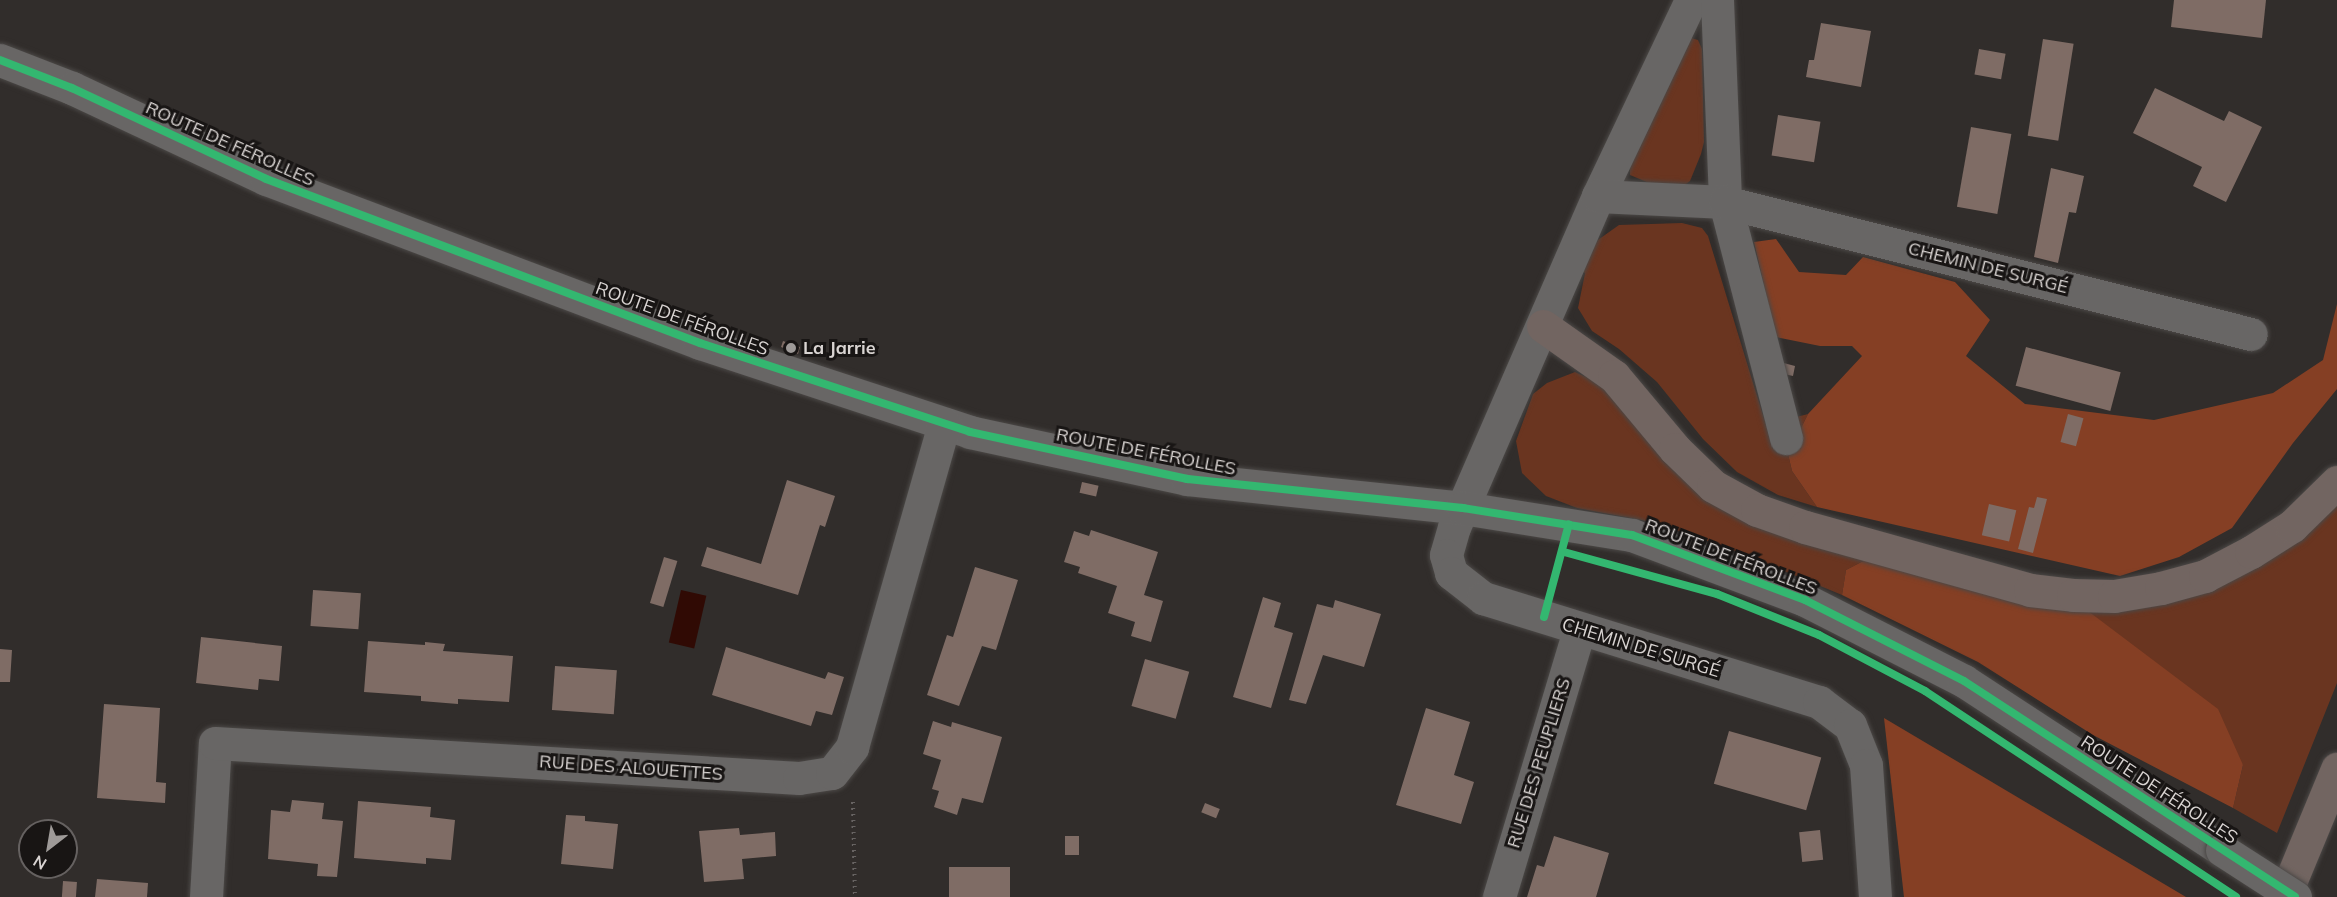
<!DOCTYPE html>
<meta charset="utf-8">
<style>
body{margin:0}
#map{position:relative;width:2337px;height:897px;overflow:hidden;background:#312d2b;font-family:Mulish,sans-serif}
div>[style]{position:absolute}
.green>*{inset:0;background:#6a3520}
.forest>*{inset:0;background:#853f24}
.water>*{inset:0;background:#300a04;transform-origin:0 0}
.building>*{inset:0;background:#7f6c65;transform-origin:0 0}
.path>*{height:4px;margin-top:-2px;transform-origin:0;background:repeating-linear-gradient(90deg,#676362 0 1.5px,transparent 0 6px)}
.roads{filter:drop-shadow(0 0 2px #4b4846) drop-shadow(0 0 2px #4b4846)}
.minor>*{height:33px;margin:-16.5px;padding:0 16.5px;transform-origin:16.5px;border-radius:16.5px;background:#686665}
.highway>*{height:33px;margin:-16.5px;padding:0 16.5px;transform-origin:16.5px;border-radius:16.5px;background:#726561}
.bridges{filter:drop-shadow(0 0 2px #4b4846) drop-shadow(0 0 2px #4b4846)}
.minor-bridge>*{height:33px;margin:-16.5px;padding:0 16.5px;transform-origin:16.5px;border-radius:16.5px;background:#686665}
.cycleway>*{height:8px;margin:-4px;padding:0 4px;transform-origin:4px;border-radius:4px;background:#33b770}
.dots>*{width:16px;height:16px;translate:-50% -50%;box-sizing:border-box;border:3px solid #181514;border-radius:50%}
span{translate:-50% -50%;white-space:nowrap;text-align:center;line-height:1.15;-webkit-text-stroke:6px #181514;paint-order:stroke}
.street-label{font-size:18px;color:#d9d4d2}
.poi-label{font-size:18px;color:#d9d4d2;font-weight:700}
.left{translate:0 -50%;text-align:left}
.north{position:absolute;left:18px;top:819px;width:60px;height:60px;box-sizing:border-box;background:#181514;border:2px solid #656160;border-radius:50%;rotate:211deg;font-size:16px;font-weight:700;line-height:24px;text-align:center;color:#d9d4d2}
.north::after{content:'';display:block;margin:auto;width:21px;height:27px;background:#9e9a98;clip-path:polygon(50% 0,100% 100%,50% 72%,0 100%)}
</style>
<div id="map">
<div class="green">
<i style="clip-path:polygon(1691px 38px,1698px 40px,1702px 49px,1704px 142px,1701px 154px,1690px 181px,1682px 187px,1649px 183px,1630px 175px,1630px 152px)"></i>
<i style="clip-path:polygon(1682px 223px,1702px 228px,1708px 236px,1766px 425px,1808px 414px,1788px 454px,1792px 471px,1817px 507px,1778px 495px,1737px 472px,1703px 439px,1657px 382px,1619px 349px,1592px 331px,1578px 308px,1585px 273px,1580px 270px,1595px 242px,1619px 225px)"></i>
<i style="clip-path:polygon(1575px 372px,1608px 387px,1646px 428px,1675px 472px,1714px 502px,1869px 558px,1846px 570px,1842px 595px,1728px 548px,1652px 522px,1577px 508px,1546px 496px,1522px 473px,1516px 441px,1533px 394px,1547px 383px)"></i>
<i style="clip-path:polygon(2337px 501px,2337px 683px,2277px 833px,2233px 808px,2243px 765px,2088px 611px)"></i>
</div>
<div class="forest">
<i style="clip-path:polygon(1776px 239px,1799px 272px,1846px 275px,1863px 257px,1955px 282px,1990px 320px,1966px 356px,2025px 404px,2154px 420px,2273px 393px,2323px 360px,2337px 304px,2337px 389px,2293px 443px,2232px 528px,2179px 557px,2120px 576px,1817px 507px,1792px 471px,1788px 454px,1808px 414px,1862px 356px,1852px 346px,1820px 346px,1776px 337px,1754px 242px)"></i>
<i style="clip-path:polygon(1869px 558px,2088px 611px,2218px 709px,2243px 765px,2233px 808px,2093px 735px,1978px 662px,1842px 595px,1846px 570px)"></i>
<i style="clip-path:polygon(1884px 718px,2186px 897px,1904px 897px)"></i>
</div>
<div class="water">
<i style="left:681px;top:590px;width:26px;height:54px;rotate:13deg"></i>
</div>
<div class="building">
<i style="clip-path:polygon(2174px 0,2266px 0,2262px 38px,2171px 27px)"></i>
<i style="clip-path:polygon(1821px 23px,1871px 31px,1861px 87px,1806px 77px,1809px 60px,1814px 60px)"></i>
<i style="left:2043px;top:39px;width:31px;height:98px;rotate:9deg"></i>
<i style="left:1979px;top:49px;width:27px;height:26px;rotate:10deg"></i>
<i style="clip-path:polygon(2155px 88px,2224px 121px,2229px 111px,2262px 127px,2226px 202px,2193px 186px,2202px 167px,2133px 133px)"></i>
<i style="left:1778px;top:115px;width:43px;height:41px;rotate:9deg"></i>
<i style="left:1971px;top:127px;width:41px;height:81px;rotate:10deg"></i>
<i style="clip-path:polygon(2051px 168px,2084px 176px,2076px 213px,2069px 212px,2058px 263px,2034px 257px)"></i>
<i style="clip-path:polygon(783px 341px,800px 347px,798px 354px,781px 347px)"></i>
<i style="left:2026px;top:347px;width:98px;height:40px;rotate:15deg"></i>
<i style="clip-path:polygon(1772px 360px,1795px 366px,1793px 376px,1775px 372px)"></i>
<i style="left:2068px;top:414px;width:16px;height:29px;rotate:15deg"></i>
<i style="clip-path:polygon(787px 480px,835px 496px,825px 527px,820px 525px,798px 595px,701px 566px,707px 547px,761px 564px)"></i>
<i style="left:1082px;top:482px;width:17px;height:11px;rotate:13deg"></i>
<i style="clip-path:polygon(2037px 497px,2047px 499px,2033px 553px,2018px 549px,2029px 507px,2034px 508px)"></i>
<i style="left:1989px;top:504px;width:28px;height:32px;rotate:13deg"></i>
<i style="clip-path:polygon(1091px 530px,1158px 552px,1144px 595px,1163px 601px,1151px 642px,1131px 636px,1135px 622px,1108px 613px,1117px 586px,1078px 573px,1080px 567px,1064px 562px,1074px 531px,1089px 536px)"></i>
<i style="left:664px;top:557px;width:14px;height:48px;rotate:17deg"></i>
<i style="clip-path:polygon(975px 567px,1018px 580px,996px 650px,982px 646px,959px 706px,927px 695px,947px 635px,953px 637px)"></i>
<i style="left:313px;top:590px;width:48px;height:36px;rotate:4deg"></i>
<i style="clip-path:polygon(1263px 597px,1281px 603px,1274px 627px,1293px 633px,1271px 708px,1233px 697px)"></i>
<i style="clip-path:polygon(1335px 600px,1381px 614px,1364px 667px,1323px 655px,1306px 704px,1289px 700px,1317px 604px,1333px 608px)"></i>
<i style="clip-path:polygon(201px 637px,282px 646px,279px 681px,259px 679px,258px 690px,196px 683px)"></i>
<i style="clip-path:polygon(368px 641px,425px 645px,425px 642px,445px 644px,443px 651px,513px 656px,509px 702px,458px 699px,458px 704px,421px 701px,421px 696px,364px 692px)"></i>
<i style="clip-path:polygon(726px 647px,825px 679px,828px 672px,844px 677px,832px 715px,816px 711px,811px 726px,712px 695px)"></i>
<i style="clip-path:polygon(0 649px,12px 650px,10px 682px,0 682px)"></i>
<i style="left:1145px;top:659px;width:46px;height:49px;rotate:16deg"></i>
<i style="left:555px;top:666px;width:62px;height:44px;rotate:4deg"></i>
<i style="clip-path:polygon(104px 704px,160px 708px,156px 782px,166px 783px,165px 803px,97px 798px)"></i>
<i style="clip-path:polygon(1426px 708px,1470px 722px,1454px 775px,1474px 782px,1461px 824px,1396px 805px)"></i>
<i style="clip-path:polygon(933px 721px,951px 727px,952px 722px,1002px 737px,983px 803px,962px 798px,957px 815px,934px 807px,939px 791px,932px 789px,941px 760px,923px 754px)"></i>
<i style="left:1729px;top:731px;width:96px;height:55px;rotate:16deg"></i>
<i style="clip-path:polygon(292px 800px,324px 803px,322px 819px,343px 821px,337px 877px,317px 876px,318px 864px,268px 859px,271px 810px,290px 812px)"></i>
<i style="clip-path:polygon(358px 801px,431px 807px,430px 817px,455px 820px,451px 860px,426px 858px,426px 864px,354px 858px)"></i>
<i style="left:1205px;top:803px;width:16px;height:10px;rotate:22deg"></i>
<i style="clip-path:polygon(566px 815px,585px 816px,585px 821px,618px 824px,613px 869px,561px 864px)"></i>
<i style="clip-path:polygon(739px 828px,740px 835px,775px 832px,776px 856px,742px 859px,744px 879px,704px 882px,699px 831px)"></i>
<i style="left:1820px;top:830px;width:30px;height:21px;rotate:84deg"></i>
<i style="left:1065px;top:836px;width:14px;height:19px"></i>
<i style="clip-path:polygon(1554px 836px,1609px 853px,1596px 897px,1527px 897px,1537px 865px,1544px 867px)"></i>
<i style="left:1010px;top:867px;width:30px;height:61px;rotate:90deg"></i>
<i style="clip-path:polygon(97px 879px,148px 883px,147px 897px,95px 897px)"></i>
<i style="left:63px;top:881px;width:14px;height:16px;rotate:4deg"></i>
</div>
<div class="path">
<i style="left:853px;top:802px;width:95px;rotate:88.8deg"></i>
</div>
<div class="roads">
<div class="minor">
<i style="left:1691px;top:0;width:217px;rotate:115.4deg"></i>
<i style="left:1598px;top:196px;width:361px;rotate:113.5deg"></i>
<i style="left:1454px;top:527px;width:29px;rotate:106deg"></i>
<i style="left:1446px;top:555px;width:19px;rotate:74deg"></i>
<i style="left:1451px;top:573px;width:41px;rotate:38deg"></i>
<i style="left:1483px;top:598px;width:352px;rotate:17.2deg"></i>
<i style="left:1819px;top:702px;width:39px;rotate:37deg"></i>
<i style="left:1850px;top:725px;width:43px;rotate:68.2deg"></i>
<i style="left:1866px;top:765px;width:132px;rotate:86.1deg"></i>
<i style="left:1717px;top:0;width:202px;rotate:87.7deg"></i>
<i style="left:1725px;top:202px;width:244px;rotate:75.5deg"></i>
<i style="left:0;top:60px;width:77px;rotate:21.3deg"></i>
<i style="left:72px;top:88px;width:214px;rotate:25.1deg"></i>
<i style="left:266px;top:179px;width:464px;rotate:20.7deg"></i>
<i style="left:700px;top:343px;width:284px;rotate:18.2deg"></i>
<i style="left:970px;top:432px;width:222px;rotate:12.2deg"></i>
<i style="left:1187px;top:479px;width:278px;rotate:6deg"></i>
<i style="left:1463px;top:508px;width:171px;rotate:9.1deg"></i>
<i style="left:1632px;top:535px;width:185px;rotate:20.6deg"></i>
<i style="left:1805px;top:600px;width:178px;rotate:27deg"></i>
<i style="left:1964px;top:681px;width:308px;rotate:33.2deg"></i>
<i style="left:1598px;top:196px;width:127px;rotate:2.7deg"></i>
<i style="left:1725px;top:202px;width:542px;rotate:14.09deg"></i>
<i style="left:206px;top:897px;width:154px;rotate:-86.7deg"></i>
<i style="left:215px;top:743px;width:585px;rotate:3.43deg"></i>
<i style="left:799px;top:778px;width:33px;rotate:-9deg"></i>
<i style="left:832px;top:773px;width:33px;rotate:-52deg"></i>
<i style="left:852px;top:747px;width:336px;rotate:-74.1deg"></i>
<i style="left:1499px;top:897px;width:279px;rotate:-73.3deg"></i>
</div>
<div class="highway">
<i style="left:1543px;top:326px;width:87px;rotate:35.2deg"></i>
<i style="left:1614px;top:376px;width:95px;rotate:50.1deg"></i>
<i style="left:1675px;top:449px;width:53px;rotate:44.2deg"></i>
<i style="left:1713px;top:486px;width:50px;rotate:28.6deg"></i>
<i style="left:1757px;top:510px;width:51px;rotate:19.5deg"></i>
<i style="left:1805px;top:527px;width:234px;rotate:15.6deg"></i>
<i style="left:2030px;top:590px;width:43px;rotate:6.6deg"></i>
<i style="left:2073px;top:595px;width:41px;rotate:1.4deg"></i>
<i style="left:2114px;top:596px;width:48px;rotate:-9.7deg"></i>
<i style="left:2161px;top:588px;width:46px;rotate:-15.3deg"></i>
<i style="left:2205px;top:576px;width:52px;rotate:-27.6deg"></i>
<i style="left:2251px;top:552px;width:49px;rotate:-32.4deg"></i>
<i style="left:2292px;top:526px;width:63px;rotate:-44.4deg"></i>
<i style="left:2284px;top:897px;width:139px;rotate:-67.5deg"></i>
</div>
</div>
<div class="bridges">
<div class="minor-bridge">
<i style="left:2222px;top:850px;width:87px;rotate:32.8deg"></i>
</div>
</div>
<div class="cycleway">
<i style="left:0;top:60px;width:77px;rotate:21.3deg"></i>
<i style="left:72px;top:88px;width:214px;rotate:25.1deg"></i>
<i style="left:266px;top:179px;width:464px;rotate:20.7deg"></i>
<i style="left:700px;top:343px;width:284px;rotate:18.2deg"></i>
<i style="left:970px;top:432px;width:222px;rotate:12.2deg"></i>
<i style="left:1187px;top:479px;width:278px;rotate:6deg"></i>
<i style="left:1463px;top:508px;width:171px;rotate:9.1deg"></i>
<i style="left:1632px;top:535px;width:185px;rotate:20.6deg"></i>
<i style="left:1805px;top:600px;width:178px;rotate:27deg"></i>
<i style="left:1964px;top:681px;width:395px;rotate:33.1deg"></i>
<i style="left:1564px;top:552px;width:159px;rotate:15.4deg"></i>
<i style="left:1717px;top:594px;width:110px;rotate:21.9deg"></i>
<i style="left:1819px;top:635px;width:120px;rotate:27.8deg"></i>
<i style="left:1925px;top:691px;width:373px;rotate:33.5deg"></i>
<i style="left:1544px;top:617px;width:96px;rotate:-75deg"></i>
</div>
<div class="dots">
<i style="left:791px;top:348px;background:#9e9a98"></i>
</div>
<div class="street-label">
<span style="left:230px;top:144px;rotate:24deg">ROUTE DE FÉROLLES</span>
<span style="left:1988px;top:268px;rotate:14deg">CHEMIN DE SURGÉ</span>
<span style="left:682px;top:319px;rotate:20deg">ROUTE DE FÉROLLES</span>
<span style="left:1146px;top:452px;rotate:11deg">ROUTE DE FÉROLLES</span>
<span style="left:1731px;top:557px;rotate:21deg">ROUTE DE FÉROLLES</span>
<span style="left:1641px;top:648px;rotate:17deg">CHEMIN DE SURGÉ</span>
<span style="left:1539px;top:763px;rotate:-73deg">RUE DES PEUPLIERS</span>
<span style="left:631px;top:768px;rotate:4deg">RUE DES ALOUETTES</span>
<span style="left:2159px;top:790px;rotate:33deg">ROUTE DE FÉROLLES</span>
</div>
<div class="poi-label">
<span class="left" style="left:803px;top:348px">La Jarrie</span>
</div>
<div class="north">N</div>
</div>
